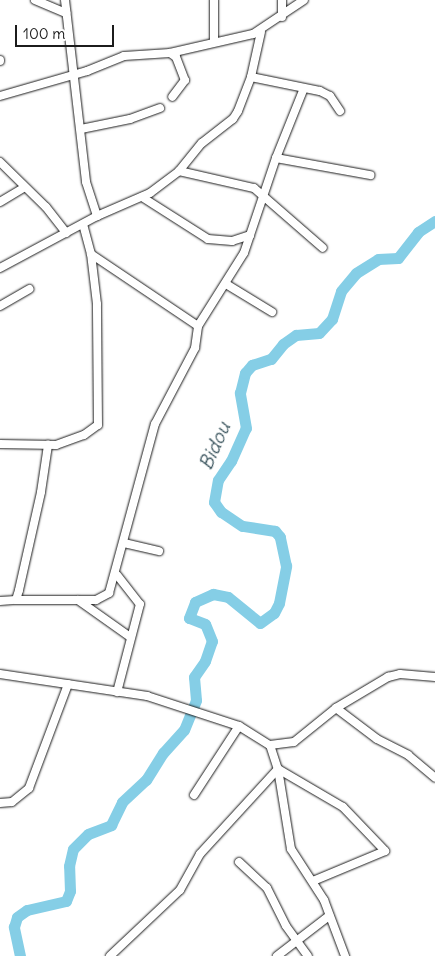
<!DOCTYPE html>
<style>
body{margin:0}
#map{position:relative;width:435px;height:956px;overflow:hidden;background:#fff;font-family:Delius,sans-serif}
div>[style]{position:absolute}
.river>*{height:11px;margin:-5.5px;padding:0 5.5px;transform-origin:5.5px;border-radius:5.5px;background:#85cee6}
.roads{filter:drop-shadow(0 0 1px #1c1c1c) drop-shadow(0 0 1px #1c1c1c)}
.minor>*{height:8px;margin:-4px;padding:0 4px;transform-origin:4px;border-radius:4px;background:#fff}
span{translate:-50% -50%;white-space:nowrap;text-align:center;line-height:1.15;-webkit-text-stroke:4.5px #fff;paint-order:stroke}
.water-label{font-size:19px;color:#415a63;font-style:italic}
.scale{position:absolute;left:15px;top:25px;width:99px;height:22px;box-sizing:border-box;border:2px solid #1c1c1c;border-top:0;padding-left:6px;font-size:15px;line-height:18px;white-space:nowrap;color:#1c1c1c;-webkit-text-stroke:4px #fff;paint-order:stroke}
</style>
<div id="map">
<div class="river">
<i style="left:20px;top:956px;width:30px;rotate:-102deg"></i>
<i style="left:14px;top:927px;width:10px;rotate:-73deg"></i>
<i style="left:17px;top:917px;width:12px;rotate:-35deg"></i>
<i style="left:27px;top:910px;width:40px;rotate:-13deg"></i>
<i style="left:66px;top:901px;width:11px;rotate:-68deg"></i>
<i style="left:70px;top:891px;width:25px;rotate:-92deg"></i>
<i style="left:69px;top:866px;width:17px;rotate:-77deg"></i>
<i style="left:73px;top:849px;width:21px;rotate:-45deg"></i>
<i style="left:88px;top:834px;width:25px;rotate:-21deg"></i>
<i style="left:111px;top:825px;width:25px;rotate:-64deg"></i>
<i style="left:122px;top:802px;width:33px;rotate:-43deg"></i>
<i style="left:146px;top:780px;width:32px;rotate:-58deg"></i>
<i style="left:163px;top:753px;width:31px;rotate:-48deg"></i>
<i style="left:184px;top:730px;width:32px;rotate:-68deg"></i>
<i style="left:196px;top:700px;width:23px;rotate:-95deg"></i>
<i style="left:194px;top:677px;width:19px;rotate:-55deg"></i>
<i style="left:205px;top:661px;width:21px;rotate:-71deg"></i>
<i style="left:212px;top:641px;width:18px;rotate:-112deg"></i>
<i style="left:205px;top:624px;width:17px;rotate:-159deg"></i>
<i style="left:189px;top:618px;width:17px;rotate:-69deg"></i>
<i style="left:195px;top:602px;width:20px;rotate:-24deg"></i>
<i style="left:213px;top:594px;width:15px;rotate:11deg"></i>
<i style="left:228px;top:597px;width:41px;rotate:39.1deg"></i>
<i style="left:260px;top:623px;width:17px;rotate:-36deg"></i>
<i style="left:274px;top:613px;width:11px;rotate:-63deg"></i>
<i style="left:279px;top:603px;width:38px;rotate:-79deg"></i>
<i style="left:286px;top:566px;width:30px;rotate:-102deg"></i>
<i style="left:280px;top:537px;width:8px;rotate:-130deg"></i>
<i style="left:275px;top:531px;width:33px;rotate:-171deg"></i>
<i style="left:242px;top:526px;width:25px;rotate:-146deg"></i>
<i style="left:221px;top:512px;width:12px;rotate:-125deg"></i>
<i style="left:214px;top:502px;width:22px;rotate:-80deg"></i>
<i style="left:218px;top:480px;width:23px;rotate:-56deg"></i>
<i style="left:231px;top:461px;width:36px;rotate:-66deg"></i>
<i style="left:246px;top:428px;width:36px;rotate:-100deg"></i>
<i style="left:240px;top:393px;width:21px;rotate:-76deg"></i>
<i style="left:245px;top:373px;width:11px;rotate:-49deg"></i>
<i style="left:252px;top:365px;width:20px;rotate:-18deg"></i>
<i style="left:271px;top:359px;width:19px;rotate:-51deg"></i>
<i style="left:283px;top:344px;width:16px;rotate:-35deg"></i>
<i style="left:296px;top:335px;width:23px;rotate:-5deg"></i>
<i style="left:319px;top:333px;width:19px;rotate:-47deg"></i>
<i style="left:332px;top:319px;width:29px;rotate:-72deg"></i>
<i style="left:341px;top:291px;width:23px;rotate:-50deg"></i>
<i style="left:356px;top:273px;width:26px;rotate:-32deg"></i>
<i style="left:378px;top:259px;width:20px;rotate:-3deg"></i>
<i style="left:398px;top:258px;width:33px;rotate:-52deg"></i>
<i style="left:418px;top:232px;width:20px;rotate:-33deg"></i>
</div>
<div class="roads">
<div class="minor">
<i style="left:35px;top:0;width:34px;rotate:23deg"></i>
<i style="left:65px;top:0;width:183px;rotate:83.4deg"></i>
<i style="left:86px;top:182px;width:36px;rotate:72deg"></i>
<i style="left:282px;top:17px;width:17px;rotate:-90deg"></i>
<i style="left:214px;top:41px;width:41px;rotate:-90deg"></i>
<i style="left:170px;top:53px;width:7px;rotate:34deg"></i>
<i style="left:176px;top:57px;width:25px;rotate:69deg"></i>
<i style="left:185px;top:80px;width:21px;rotate:127deg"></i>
<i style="left:0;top:60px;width:1px;rotate:90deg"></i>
<i style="left:251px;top:77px;width:70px;rotate:11.5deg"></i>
<i style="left:320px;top:91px;width:11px;rotate:27deg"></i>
<i style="left:330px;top:96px;width:18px;rotate:56deg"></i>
<i style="left:0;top:96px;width:91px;rotate:-16deg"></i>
<i style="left:87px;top:71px;width:40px;rotate:-22deg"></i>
<i style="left:124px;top:56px;width:46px;rotate:-3.7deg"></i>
<i style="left:170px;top:53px;width:85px;rotate:-12.9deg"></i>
<i style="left:253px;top:34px;width:61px;rotate:-33.7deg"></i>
<i style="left:81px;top:129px;width:50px;rotate:-11.5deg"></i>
<i style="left:130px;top:119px;width:32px;rotate:-20deg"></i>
<i style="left:276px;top:158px;width:75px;rotate:-68.2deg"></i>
<i style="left:0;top:162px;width:64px;rotate:44.4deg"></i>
<i style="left:46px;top:207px;width:33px;rotate:52deg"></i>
<i style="left:179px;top:171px;width:77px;rotate:12.8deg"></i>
<i style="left:254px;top:188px;width:91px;rotate:41deg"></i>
<i style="left:142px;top:197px;width:78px;rotate:32.5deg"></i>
<i style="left:208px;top:239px;width:24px;rotate:5deg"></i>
<i style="left:232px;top:241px;width:19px;rotate:-18deg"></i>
<i style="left:0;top:202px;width:27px;rotate:-31deg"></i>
<i style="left:0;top:268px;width:110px;rotate:-28.2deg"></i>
<i style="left:97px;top:216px;width:58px;rotate:-23.5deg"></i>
<i style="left:150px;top:193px;width:36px;rotate:-37deg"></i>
<i style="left:179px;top:171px;width:36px;rotate:-51deg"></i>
<i style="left:202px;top:143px;width:39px;rotate:-38deg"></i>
<i style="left:233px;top:119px;width:9px;rotate:-58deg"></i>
<i style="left:238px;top:111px;width:36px;rotate:-69deg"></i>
<i style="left:251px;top:77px;width:46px;rotate:-77.5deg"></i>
<i style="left:226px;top:284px;width:54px;rotate:31.3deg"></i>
<i style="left:0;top:306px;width:34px;rotate:-30deg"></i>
<i style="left:198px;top:326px;width:86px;rotate:-57.8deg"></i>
<i style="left:244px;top:253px;width:100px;rotate:-71.4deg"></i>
<i style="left:276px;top:158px;width:96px;rotate:10.3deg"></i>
<i style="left:0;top:444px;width:56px;rotate:1deg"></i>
<i style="left:56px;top:445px;width:30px;rotate:-20deg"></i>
<i style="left:84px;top:435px;width:17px;rotate:-36deg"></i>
<i style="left:98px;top:425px;width:121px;rotate:-90.5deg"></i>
<i style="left:97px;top:304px;width:50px;rotate:-96.8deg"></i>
<i style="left:91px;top:254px;width:31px;rotate:-105deg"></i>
<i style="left:124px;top:543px;width:36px;rotate:13deg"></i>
<i style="left:117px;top:575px;width:37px;rotate:52deg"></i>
<i style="left:140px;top:604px;width:91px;rotate:104.6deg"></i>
<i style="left:16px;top:600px;width:80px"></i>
<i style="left:96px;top:600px;width:15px;rotate:-28deg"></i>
<i style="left:109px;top:593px;width:175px;rotate:-74.8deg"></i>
<i style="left:155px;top:424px;width:86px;rotate:-62.2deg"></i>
<i style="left:195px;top:348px;width:22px;rotate:-82deg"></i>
<i style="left:198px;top:326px;width:129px;rotate:-146.1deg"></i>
<i style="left:78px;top:600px;width:64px;rotate:35.4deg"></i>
<i style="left:0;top:601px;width:16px;rotate:-4deg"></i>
<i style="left:16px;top:600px;width:10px;rotate:-73deg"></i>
<i style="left:19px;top:590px;width:100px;rotate:-77.3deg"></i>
<i style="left:41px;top:492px;width:48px;rotate:-81.5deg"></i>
<i style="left:0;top:674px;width:149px;rotate:8.5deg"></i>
<i style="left:147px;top:696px;width:97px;rotate:18.1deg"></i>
<i style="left:239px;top:726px;width:36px;rotate:32deg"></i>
<i style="left:270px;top:745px;width:24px;rotate:-7deg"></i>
<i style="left:294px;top:742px;width:54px;rotate:-39deg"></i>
<i style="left:336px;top:708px;width:61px;rotate:-30.8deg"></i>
<i style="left:388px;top:677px;width:12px;rotate:-14deg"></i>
<i style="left:400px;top:674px;width:35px;rotate:5deg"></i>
<i style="left:336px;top:708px;width:51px;rotate:37.1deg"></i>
<i style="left:377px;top:739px;width:35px;rotate:27deg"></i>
<i style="left:408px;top:755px;width:35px;rotate:40deg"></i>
<i style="left:270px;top:745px;width:25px;rotate:72deg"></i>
<i style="left:278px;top:769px;width:81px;rotate:80.8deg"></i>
<i style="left:291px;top:849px;width:61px;rotate:57.1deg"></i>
<i style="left:324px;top:900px;width:60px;rotate:69.4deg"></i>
<i style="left:194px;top:795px;width:82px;rotate:-56.9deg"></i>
<i style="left:0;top:803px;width:12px;rotate:-5deg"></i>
<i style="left:12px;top:802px;width:22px;rotate:-39deg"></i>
<i style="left:29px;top:788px;width:111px;rotate:-69.4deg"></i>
<i style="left:239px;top:862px;width:38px;rotate:43deg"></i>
<i style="left:267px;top:888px;width:42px;rotate:63.4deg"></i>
<i style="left:286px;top:926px;width:37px;rotate:54deg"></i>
<i style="left:110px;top:956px;width:96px;rotate:-43.3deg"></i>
<i style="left:180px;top:890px;width:41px;rotate:-60.9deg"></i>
<i style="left:200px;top:854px;width:115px;rotate:-47.5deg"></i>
<i style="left:278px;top:769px;width:75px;rotate:30.3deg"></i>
<i style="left:343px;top:807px;width:61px;rotate:46.3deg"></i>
<i style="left:385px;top:851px;width:78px;rotate:157.4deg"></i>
<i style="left:277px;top:956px;width:66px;rotate:-37.6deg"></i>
</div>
</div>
<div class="water-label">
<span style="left:215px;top:446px;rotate:-66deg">Bidou</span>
</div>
<div class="scale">100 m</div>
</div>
